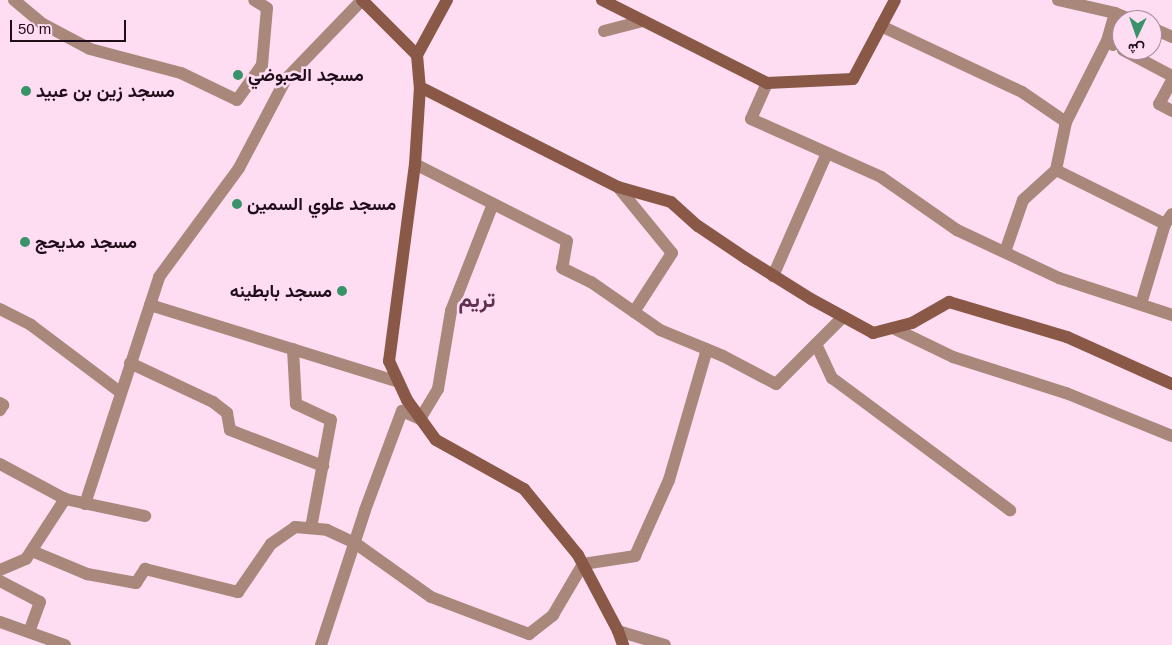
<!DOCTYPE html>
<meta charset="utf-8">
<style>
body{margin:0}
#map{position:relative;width:1172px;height:645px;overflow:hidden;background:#fedcf2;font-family:Helvetica,Vazirmatn,sans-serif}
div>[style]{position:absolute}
.street>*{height:12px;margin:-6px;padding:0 6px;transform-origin:6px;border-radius:6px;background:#a9877b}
.secondary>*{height:12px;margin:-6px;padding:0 6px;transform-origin:6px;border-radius:6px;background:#895847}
.dots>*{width:14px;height:14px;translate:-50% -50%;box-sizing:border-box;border:2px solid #fedcf2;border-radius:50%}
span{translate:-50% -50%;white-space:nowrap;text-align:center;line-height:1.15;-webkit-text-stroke:5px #fedcf2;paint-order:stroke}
.poi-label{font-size:18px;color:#200d1a;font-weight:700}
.left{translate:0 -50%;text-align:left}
.right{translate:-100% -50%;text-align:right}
.district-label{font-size:22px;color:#5f3251;font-weight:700}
.north{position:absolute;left:1112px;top:10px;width:50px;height:50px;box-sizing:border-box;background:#fedcf2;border:1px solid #a5899c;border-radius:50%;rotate:183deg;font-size:14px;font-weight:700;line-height:20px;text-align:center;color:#200d1a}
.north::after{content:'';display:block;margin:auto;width:18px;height:22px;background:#399369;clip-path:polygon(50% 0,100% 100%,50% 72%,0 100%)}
.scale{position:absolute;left:10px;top:20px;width:116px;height:22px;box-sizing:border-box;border:2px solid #200d1a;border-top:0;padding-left:6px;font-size:15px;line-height:18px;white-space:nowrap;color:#200d1a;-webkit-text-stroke:4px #fedcf2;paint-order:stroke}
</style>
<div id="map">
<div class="street">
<i style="left:14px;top:0;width:38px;rotate:40deg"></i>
<i style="left:43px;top:24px;width:53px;rotate:28deg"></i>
<i style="left:90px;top:49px;width:94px;rotate:14.8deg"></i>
<i style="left:181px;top:73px;width:62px;rotate:25.7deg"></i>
<i style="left:237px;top:100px;width:43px;rotate:-54.5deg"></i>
<i style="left:262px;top:65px;width:57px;rotate:-85deg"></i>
<i style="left:267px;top:8px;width:15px;rotate:-148deg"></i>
<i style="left:1058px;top:0;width:58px;rotate:12.8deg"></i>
<i style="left:1115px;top:13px;width:18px;rotate:22deg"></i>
<i style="left:881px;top:26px;width:156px;rotate:25.1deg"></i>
<i style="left:1022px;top:92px;width:53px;rotate:34.3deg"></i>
<i style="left:1152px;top:28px;width:22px;rotate:24deg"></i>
<i style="left:604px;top:31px;width:40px;rotate:-14.4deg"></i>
<i style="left:1113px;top:45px;width:7px;rotate:-146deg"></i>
<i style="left:1107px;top:41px;width:29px;rotate:-74deg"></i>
<i style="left:1123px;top:50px;width:55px;rotate:28deg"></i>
<i style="left:1172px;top:80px;width:27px;rotate:118deg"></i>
<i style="left:1159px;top:104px;width:15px;rotate:28deg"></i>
<i style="left:767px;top:83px;width:39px;rotate:114deg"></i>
<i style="left:751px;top:119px;width:142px;rotate:24deg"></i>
<i style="left:881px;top:177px;width:93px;rotate:34.9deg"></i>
<i style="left:957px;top:230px;width:113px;rotate:25.2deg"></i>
<i style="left:1059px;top:278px;width:119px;rotate:18.1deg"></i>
<i style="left:415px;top:164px;width:170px;rotate:26.9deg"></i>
<i style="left:567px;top:241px;width:27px;rotate:100deg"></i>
<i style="left:562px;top:268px;width:32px;rotate:26deg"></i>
<i style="left:591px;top:282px;width:84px;rotate:34.8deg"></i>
<i style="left:660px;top:330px;width:68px;rotate:22.4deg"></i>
<i style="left:723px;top:356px;width:60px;rotate:27.8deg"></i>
<i style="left:776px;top:384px;width:95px;rotate:-45deg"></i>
<i style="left:1056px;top:170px;width:49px;rotate:-78.2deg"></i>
<i style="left:1066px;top:122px;width:91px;rotate:-63.2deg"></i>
<i style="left:618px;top:187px;width:85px;rotate:50.7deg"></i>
<i style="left:672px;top:253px;width:70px;rotate:122.8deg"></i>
<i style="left:1005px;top:252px;width:55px;rotate:-70.9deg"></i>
<i style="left:1023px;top:200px;width:45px;rotate:-42.3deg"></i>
<i style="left:1056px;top:170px;width:122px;rotate:26.4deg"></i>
<i style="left:1165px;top:224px;width:12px;rotate:-55deg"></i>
<i style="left:773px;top:276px;width:134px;rotate:-66.3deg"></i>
<i style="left:1141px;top:304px;width:84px;rotate:-73.3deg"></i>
<i style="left:150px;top:305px;width:260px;rotate:17.2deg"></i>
<i style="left:0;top:309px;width:35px;rotate:27deg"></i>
<i style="left:31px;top:325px;width:111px;rotate:37deg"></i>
<i style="left:893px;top:328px;width:67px;rotate:25.8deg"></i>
<i style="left:953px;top:357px;width:119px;rotate:17.7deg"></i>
<i style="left:1066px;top:393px;width:114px;rotate:22.1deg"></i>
<i style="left:816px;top:344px;width:38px;rotate:65deg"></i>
<i style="left:832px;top:378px;width:222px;rotate:36.6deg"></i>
<i style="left:293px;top:349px;width:55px;rotate:86.9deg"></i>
<i style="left:296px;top:404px;width:38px;rotate:25deg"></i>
<i style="left:331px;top:420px;width:110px;rotate:100.5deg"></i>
<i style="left:130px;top:363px;width:92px;rotate:25.2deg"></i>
<i style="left:213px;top:402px;width:18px;rotate:38deg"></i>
<i style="left:227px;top:413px;width:17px;rotate:80deg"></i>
<i style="left:230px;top:430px;width:100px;rotate:21.2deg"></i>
<i style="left:0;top:403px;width:4px;rotate:34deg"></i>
<i style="left:3px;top:405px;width:6px;rotate:121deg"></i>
<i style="left:0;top:464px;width:74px;rotate:28.3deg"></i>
<i style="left:65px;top:499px;width:82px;rotate:12deg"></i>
<i style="left:85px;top:504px;width:239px;rotate:-71.9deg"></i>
<i style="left:159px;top:277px;width:135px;rotate:-53.7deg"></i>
<i style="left:239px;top:168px;width:101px;rotate:-62.2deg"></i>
<i style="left:286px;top:79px;width:110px;rotate:-46.1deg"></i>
<i style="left:32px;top:551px;width:60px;rotate:22.7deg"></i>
<i style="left:87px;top:574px;width:50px;rotate:10.4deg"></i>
<i style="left:136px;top:583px;width:17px;rotate:-57deg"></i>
<i style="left:145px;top:569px;width:96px;rotate:13.9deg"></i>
<i style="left:238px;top:592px;width:58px;rotate:-55.5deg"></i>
<i style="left:271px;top:544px;width:29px;rotate:-35deg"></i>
<i style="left:295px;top:527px;width:32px;rotate:5deg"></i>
<i style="left:327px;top:530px;width:31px;rotate:25deg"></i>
<i style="left:355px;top:543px;width:93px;rotate:35.4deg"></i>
<i style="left:431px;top:597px;width:105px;rotate:20.7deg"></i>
<i style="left:529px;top:634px;width:31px;rotate:-38deg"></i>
<i style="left:553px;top:615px;width:59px;rotate:-59.5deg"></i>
<i style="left:583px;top:564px;width:53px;rotate:-8.7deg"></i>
<i style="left:635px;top:556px;width:83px;rotate:-65.9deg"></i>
<i style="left:669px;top:480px;width:136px;rotate:-73.8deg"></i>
<i style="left:0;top:570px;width:28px;rotate:-23deg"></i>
<i style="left:26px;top:559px;width:72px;rotate:-57deg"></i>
<i style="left:0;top:581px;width:45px;rotate:27.7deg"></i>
<i style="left:40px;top:602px;width:32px;rotate:110deg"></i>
<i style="left:0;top:622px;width:69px;rotate:19.5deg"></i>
<i style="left:618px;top:631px;width:49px;rotate:16.6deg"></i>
<i style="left:321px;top:645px;width:142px;rotate:-71.9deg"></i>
<i style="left:365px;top:510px;width:106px;rotate:-69.5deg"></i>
<i style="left:402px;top:411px;width:20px;rotate:24deg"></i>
<i style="left:420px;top:419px;width:35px;rotate:-59deg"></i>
<i style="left:438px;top:389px;width:79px;rotate:-80.5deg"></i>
<i style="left:451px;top:311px;width:115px;rotate:-68.6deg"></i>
</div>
<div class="secondary">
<i style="left:362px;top:0;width:78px;rotate:45deg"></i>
<i style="left:447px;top:0;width:63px;rotate:118.6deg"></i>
<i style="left:417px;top:55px;width:32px;rotate:85deg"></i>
<i style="left:420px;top:87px;width:77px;rotate:93.7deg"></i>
<i style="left:415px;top:164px;width:199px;rotate:97.5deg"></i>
<i style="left:389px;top:361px;width:43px;rotate:65.2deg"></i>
<i style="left:407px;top:400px;width:49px;rotate:54.1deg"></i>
<i style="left:436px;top:440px;width:101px;rotate:29.1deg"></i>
<i style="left:524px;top:489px;width:85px;rotate:50.7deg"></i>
<i style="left:578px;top:555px;width:86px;rotate:62.2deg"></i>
<i style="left:618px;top:631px;width:15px;rotate:70deg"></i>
<i style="left:602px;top:0;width:185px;rotate:26.7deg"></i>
<i style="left:767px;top:83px;width:86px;rotate:-2.7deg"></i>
<i style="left:853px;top:79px;width:89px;rotate:-62deg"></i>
<i style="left:420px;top:87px;width:222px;rotate:26.8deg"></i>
<i style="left:618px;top:187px;width:55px;rotate:15.8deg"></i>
<i style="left:671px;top:202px;width:36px;rotate:42deg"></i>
<i style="left:698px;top:226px;width:59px;rotate:34deg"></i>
<i style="left:747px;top:259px;width:75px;rotate:32deg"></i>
<i style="left:811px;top:299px;width:71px;rotate:28.7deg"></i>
<i style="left:873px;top:333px;width:40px;rotate:-14.4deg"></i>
<i style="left:912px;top:323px;width:43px;rotate:-29.6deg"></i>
<i style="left:949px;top:302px;width:123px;rotate:16.5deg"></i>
<i style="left:1067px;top:337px;width:115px;rotate:24.1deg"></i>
</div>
<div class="dots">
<i style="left:238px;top:75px;background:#399369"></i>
<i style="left:26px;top:91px;background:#399369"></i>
<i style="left:237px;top:204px;background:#399369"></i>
<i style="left:25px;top:242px;background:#399369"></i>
<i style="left:342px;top:291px;background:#399369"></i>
</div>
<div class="poi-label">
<span class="left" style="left:248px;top:75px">مسجد الحبوضي</span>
<span class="left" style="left:36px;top:91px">مسجد زين بن عبيد</span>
<span class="left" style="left:247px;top:204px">مسجد علوي السمين</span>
<span class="left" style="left:35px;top:242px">مسجد مديحج</span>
<span class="right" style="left:332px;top:291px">مسجد بابطينه</span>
</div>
<div class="district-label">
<span style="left:477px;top:300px">تريم</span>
</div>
<div class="north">ش</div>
<div class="scale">50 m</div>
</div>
